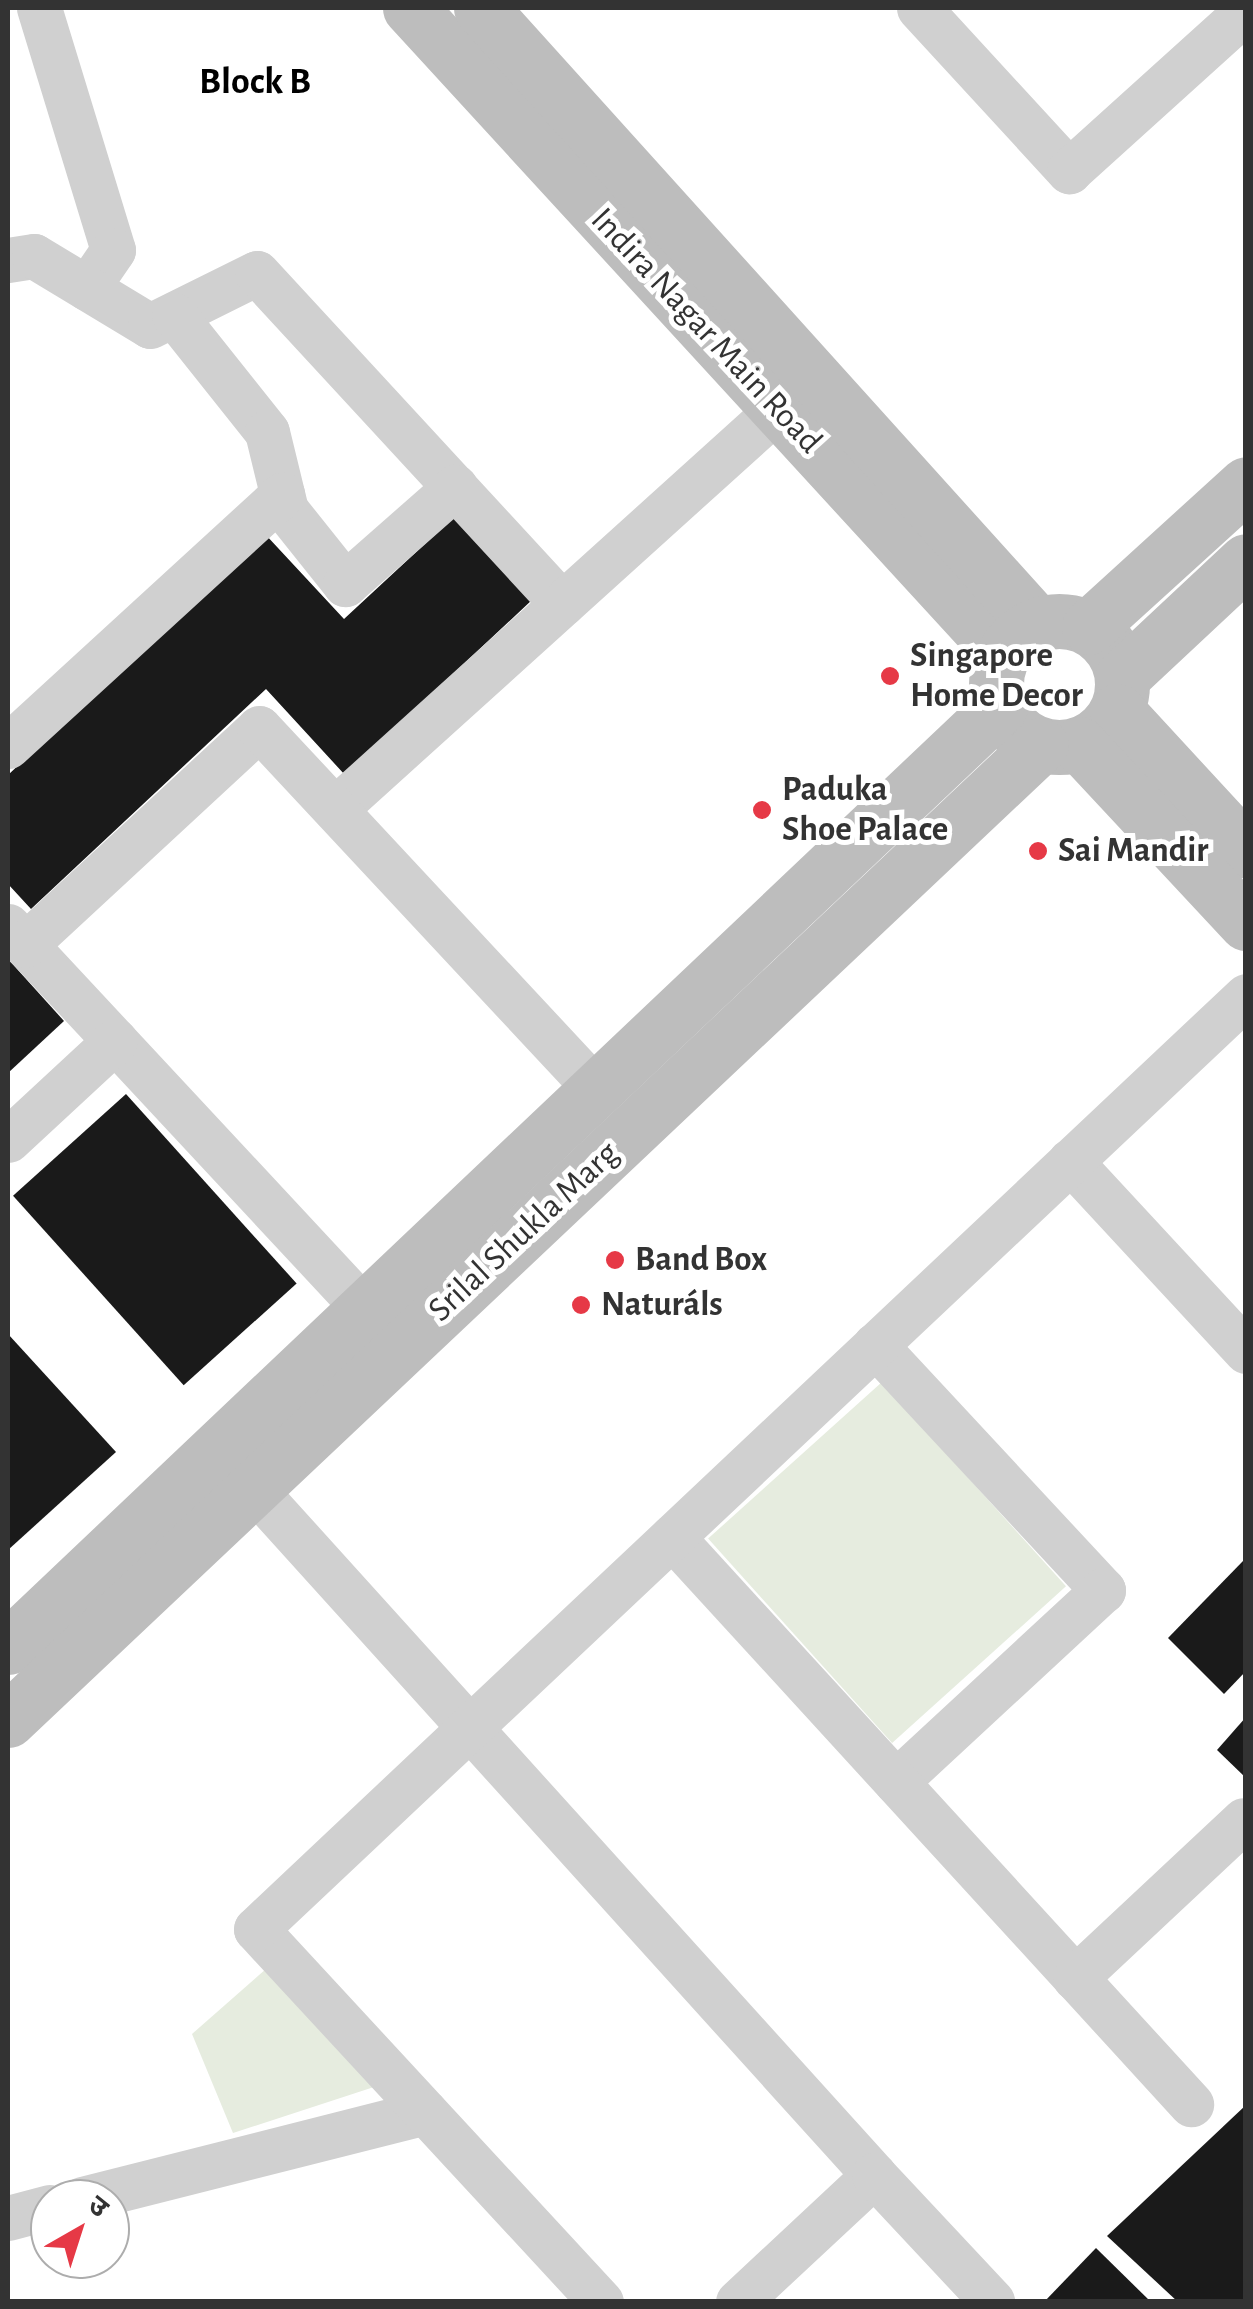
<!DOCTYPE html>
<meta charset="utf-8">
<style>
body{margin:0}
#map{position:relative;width:1253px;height:2309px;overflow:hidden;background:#fff;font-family:"Alegreya Sans","Noto Sans Devanagari",sans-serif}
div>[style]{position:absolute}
.green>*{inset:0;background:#e6ecdf;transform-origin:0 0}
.building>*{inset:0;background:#1a1a1a;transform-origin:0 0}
.street>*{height:45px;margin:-22.5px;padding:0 22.5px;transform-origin:22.5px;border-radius:22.5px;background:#d0d0d0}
.secondary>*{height:55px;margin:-27.5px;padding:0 27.5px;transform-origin:27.5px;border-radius:27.5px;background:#bdbdbd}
.secondary>.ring{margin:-27.5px;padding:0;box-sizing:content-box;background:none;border:55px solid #bdbdbd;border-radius:50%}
.dots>*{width:28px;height:28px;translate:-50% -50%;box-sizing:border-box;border:5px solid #fff;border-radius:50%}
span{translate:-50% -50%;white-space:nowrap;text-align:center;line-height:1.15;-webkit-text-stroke:10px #fff;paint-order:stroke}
.street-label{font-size:35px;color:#333}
.poi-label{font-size:35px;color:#333;font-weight:700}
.left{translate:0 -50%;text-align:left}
.neighbourhood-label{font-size:38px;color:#000;font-weight:700}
.frame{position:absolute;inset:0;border:10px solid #333;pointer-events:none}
.north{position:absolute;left:30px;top:2179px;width:100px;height:100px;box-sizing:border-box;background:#fff;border:2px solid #adadad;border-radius:50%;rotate:39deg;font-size:28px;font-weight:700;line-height:40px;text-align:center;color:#333}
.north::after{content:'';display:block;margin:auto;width:35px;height:45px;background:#e63946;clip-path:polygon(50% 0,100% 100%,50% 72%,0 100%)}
</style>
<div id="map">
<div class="green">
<i style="left:882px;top:1382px;width:275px;height:234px;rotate:48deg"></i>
<i style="clip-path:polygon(267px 1968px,374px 2087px,233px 2133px,192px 2034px)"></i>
</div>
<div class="building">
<i style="clip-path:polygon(455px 516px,533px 599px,345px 775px,266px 689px,31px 909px,8px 884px,8px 775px,265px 534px,344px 619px)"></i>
<i style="clip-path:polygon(8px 959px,64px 1021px,8px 1073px)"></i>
<i style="left:126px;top:1094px;width:255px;height:152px;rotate:48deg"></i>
<i style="clip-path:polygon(8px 1334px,116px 1452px,8px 1550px)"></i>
<i style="clip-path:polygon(1243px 1561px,1246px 1671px,1224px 1694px,1168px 1638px)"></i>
<i style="clip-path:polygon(1246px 1717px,1246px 1778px,1217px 1750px)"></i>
<i style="clip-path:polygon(1246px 2105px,1246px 2302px,1178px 2302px,1107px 2236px)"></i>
<i style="clip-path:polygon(1096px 2248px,1151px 2302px,1044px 2302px)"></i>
</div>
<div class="street">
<i style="left:39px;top:8px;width:253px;rotate:73deg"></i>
<i style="left:113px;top:250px;width:46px;rotate:124.4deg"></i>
<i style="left:919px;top:8px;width:222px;rotate:47.4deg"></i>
<i style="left:1069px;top:171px;width:239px;rotate:-42.1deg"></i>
<i style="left:8px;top:260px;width:26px;rotate:-9deg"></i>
<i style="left:34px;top:256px;width:135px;rotate:31.1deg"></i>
<i style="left:150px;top:326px;width:119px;rotate:-26.4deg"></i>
<i style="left:257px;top:273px;width:450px;rotate:47.3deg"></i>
<i style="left:174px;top:315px;width:149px;rotate:51.5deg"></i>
<i style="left:267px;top:432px;width:80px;rotate:76.3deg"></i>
<i style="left:286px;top:510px;width:95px;rotate:51.4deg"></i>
<i style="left:345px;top:584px;width:147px;rotate:-41.4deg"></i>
<i style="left:8px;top:746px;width:372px;rotate:-42.5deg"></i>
<i style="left:335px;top:809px;width:629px;rotate:-42.1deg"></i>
<i style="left:8px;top:926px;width:558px;rotate:47.04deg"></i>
<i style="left:25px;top:945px;width:319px;rotate:-42.8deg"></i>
<i style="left:259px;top:728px;width:495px;rotate:47deg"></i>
<i style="left:8px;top:1140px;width:146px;rotate:-42.8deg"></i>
<i style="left:1070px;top:1161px;width:259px;rotate:47.2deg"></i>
<i style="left:875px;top:1345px;width:335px;rotate:47.1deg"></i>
<i style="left:1103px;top:1590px;width:282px;rotate:137.2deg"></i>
<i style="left:253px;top:1488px;width:926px;rotate:47.89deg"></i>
<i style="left:874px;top:2175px;width:186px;rotate:137deg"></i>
<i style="left:672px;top:1537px;width:769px;rotate:47.53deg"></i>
<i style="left:1075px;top:1978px;width:231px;rotate:-43.1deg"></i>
<i style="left:874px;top:2175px;width:173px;rotate:46.9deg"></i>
<i style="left:82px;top:2199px;width:354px;rotate:-14.2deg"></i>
<i style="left:8px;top:2218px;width:43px;rotate:-14.7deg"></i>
<i style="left:601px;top:2302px;width:508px;rotate:-132.77deg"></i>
<i style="left:256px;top:1929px;width:1360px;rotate:-43.3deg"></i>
</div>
<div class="secondary">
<i style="left:410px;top:8px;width:877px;rotate:47.45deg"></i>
<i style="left:481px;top:8px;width:828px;rotate:47.94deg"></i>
<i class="ring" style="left:996px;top:621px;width:71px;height:71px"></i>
<i style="left:1089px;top:627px;width:212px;rotate:-42.3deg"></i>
<i style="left:1123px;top:676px;width:168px;rotate:-43.1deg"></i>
<i style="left:1117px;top:711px;width:190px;rotate:47.3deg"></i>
<i style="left:1079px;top:744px;width:245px;rotate:47deg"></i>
<i style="left:8px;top:1647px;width:1367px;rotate:-43.46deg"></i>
<i style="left:8px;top:1720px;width:1420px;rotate:-43.35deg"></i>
</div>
<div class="dots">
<i style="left:890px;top:676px;background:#e63946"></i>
<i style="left:762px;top:810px;background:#e63946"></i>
<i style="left:1038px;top:851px;background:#e63946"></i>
<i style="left:615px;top:1260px;background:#e63946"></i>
<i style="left:581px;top:1305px;background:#e63946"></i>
</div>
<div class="street-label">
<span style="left:706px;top:331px;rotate:47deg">Indira Nagar Main Road</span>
<span style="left:524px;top:1232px;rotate:-43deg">Srilal Shukla Marg</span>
</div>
<div class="poi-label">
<span class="left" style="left:910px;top:676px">Singapore<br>Home Decor</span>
<span class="left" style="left:782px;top:810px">Paduka<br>Shoe Palace</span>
<span class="left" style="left:1058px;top:851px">Sai Mandir</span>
<span class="left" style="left:635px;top:1260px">Band Box</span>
<span class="left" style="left:601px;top:1305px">Naturáls</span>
</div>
<div class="neighbourhood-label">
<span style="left:255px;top:83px">Block B</span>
</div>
<div class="frame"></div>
<div class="north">उ</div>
</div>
